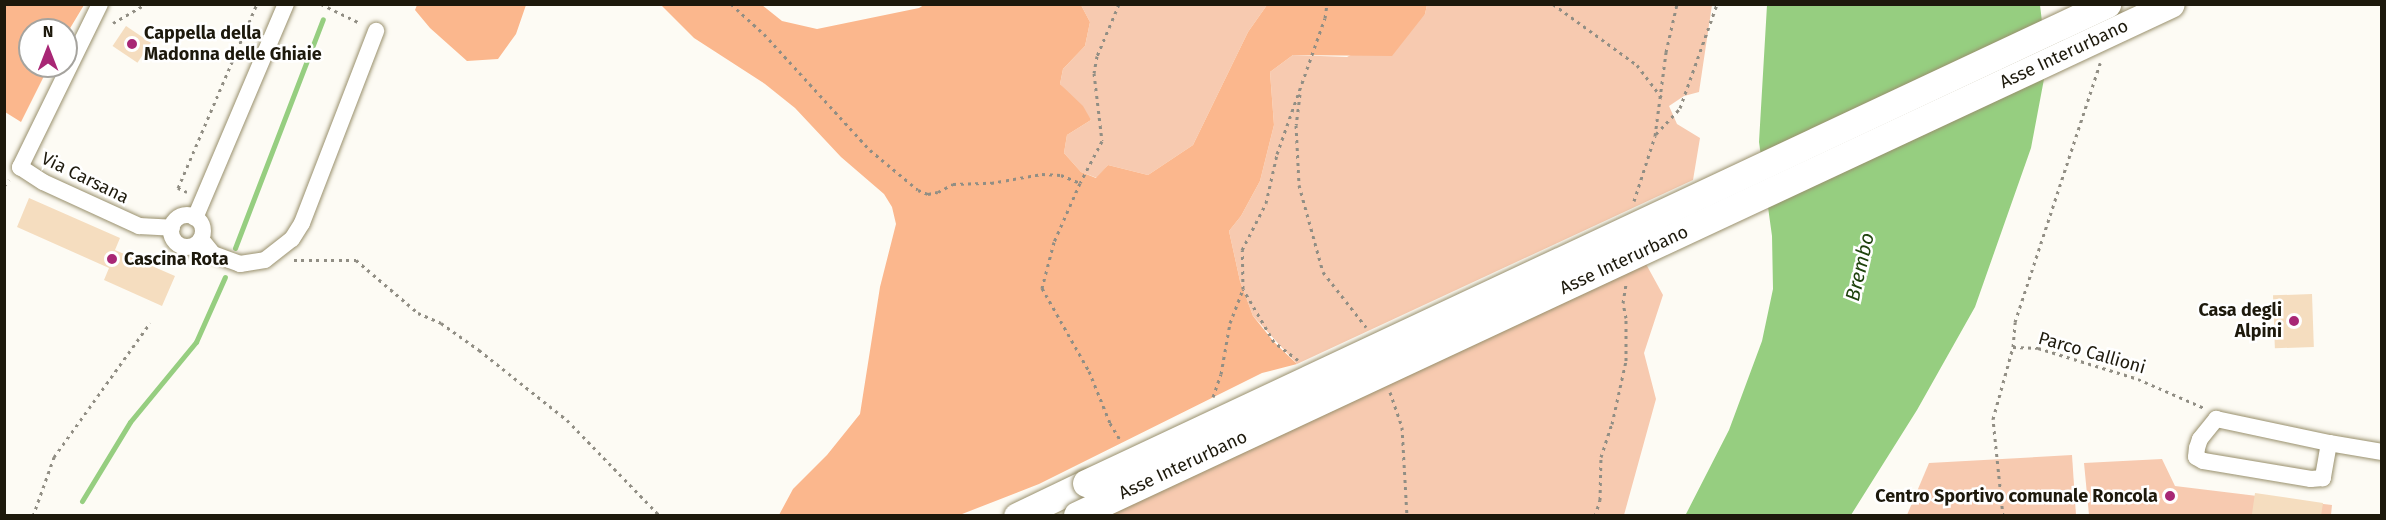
<!DOCTYPE html>
<style>
body{margin:0}
#map{position:relative;width:2386px;height:520px;overflow:hidden;background:#fdfbf4;font-family:"Fira Sans",sans-serif}
div>[style]{position:absolute}
.green>*{inset:0;background:#f7cab0}
.forest>*{inset:0;background:#fbb78d}
.water>*{inset:0;background:#96ce80}
.stream>*{height:5px;margin:-2.5px;padding:0 2.5px;transform-origin:2.5px;border-radius:2.5px;background:#96ce80}
.building>*{inset:0;background:#f5ddbf;transform-origin:0 0}
.path>*{height:3px;margin-top:-1.5px;transform-origin:0;background:repeating-linear-gradient(90deg,#918e84 0 3px,transparent 0 7.5px)}
.roads{filter:drop-shadow(0 0 2px #99906d) drop-shadow(0 0 2px #99906d)}
.minor>*{height:16px;margin:-8px;padding:0 8px;transform-origin:8px;border-radius:8px;background:#fff}
.minor>.ring{margin:-8px;padding:0;box-sizing:content-box;background:none;border:16px solid #fff;border-radius:50%}
.trunk>*{height:27px;margin:-13.5px;padding:0 13.5px;transform-origin:13.5px;border-radius:13.5px;background:#fff}
.bridges{filter:drop-shadow(0 0 2px #99906d) drop-shadow(0 0 2px #99906d)}
.trunk-bridge>*{height:27px;margin:-13.5px;padding:0 13.5px;transform-origin:13.5px;border-radius:13.5px;background:#fff}
.dots>*{width:16px;height:16px;translate:-50% -50%;box-sizing:border-box;border:3px solid #fff;border-radius:50%}
span{translate:-50% -50%;white-space:nowrap;text-align:center;line-height:1.15;-webkit-text-stroke:5px #fff;paint-order:stroke}
.poi-label{font-size:18px;color:#1d190c;font-weight:700}
.left{translate:0 -50%;text-align:left}
.right{translate:-100% -50%;text-align:right}
.street-label{font-size:18px;color:#1d190c}
.water-label{font-size:20px;color:#1f430d;font-style:italic}
.frame{position:absolute;inset:0;border:6px solid #1d190c;pointer-events:none}
.north{position:absolute;left:18px;top:18px;width:60px;height:60px;box-sizing:border-box;background:#fff;border:2px solid #a5a39e;border-radius:50%;rotate:0deg;font-size:16px;font-weight:700;line-height:24px;text-align:center;color:#1d190c}
.north::after{content:'';display:block;margin:auto;width:21px;height:27px;background:#a82775;clip-path:polygon(50% 0,100% 100%,50% 72%,0 100%)}
</style>
<div id="map">
<div class="green">
<i style="clip-path:polygon(1081px 5px,1267px 5px,1248px 32px,1193px 145px,1148px 175px,1108px 165px,1097px 178px,1081px 172px,1064px 153px,1067px 135px,1091px 120px,1060px 84px,1063px 69px,1085px 46px,1090px 22px)"></i>
<i style="clip-path:polygon(1427px 5px,1712px 5px,1699px 92px,1684px 96px,1669px 106px,1677px 124px,1700px 138px,1693px 180px,1297px 364px,1253px 316px,1240px 281px,1229px 231px,1241px 216px,1260px 181px,1274px 125px,1270px 72px,1293px 55px,1347px 57px,1425px 14px)"></i>
<i style="clip-path:polygon(1646px 264px,1663px 295px,1644px 353px,1656px 399px,1624px 515px,1107px 516px)"></i>
<i style="clip-path:polygon(2072px 455px,2076px 515px,1907px 515px,1929px 463px)"></i>
<i style="clip-path:polygon(2162px 459px,2175px 486px,2332px 505px,2331px 515px,2089px 515px,2084px 463px)"></i>
</div>
<div class="forest">
<i style="clip-path:polygon(4px 5px,84px 5px,66px 35px,66px 30px,30px 30px,30px 66px,49px 66px,21px 122px,5px 112px)"></i>
<i style="clip-path:polygon(417px 5px,417px 4px,526px 5px,516px 34px,498px 59px,467px 61px,430px 28px,415px 10px)"></i>
<i style="clip-path:polygon(661px 5px,762px 5px,782px 21px,817px 29px,919px 8px,924px 5px,1081px 5px,1090px 22px,1085px 46px,1063px 69px,1060px 84px,1083px 106px,1091px 120px,1067px 135px,1064px 153px,1081px 172px,1096px 178px,1108px 165px,1148px 175px,1193px 145px,1248px 32px,1267px 5px,1427px 5px,1425px 14px,1392px 56px,1293px 55px,1270px 72px,1274px 125px,1260px 181px,1241px 216px,1229px 231px,1240px 281px,1253px 316px,1274px 342px,1297px 364px,1262px 373px,1039px 484px,957px 516px,779px 515px,793px 489px,827px 455px,860px 414px,880px 287px,896px 224px,892px 207px,884px 194px,841px 157px,795px 108px,765px 84px,694px 38px)"></i>
</div>
<div class="water">
<i style="clip-path:polygon(1767px 5px,2040px 5px,2047px 63px,2031px 148px,1975px 307px,1917px 410px,1851px 515px,1685px 516px,1729px 430px,1762px 341px,1773px 289px,1772px 236px,1759px 142px)"></i>
</div>
<div class="stream">
<i style="left:235px;top:248px;width:245px;rotate:-69deg"></i>
<i style="left:82px;top:501px;width:92px;rotate:-58.7deg"></i>
<i style="left:130px;top:422px;width:104px;rotate:-50.5deg"></i>
<i style="left:196px;top:342px;width:71px;rotate:-66deg"></i>
</div>
<div class="building">
<i style="left:126px;top:26px;width:30px;height:24px;rotate:34deg"></i>
<i style="clip-path:polygon(29px 198px,120px 238px,115px 250px,175px 276px,162px 306px,104px 280px,109px 268px,17px 227px)"></i>
<i style="left:2312px;top:294px;width:53px;height:39px;rotate:88deg"></i>
<i style="clip-path:polygon(2255px 493px,2323px 503px,2321px 516px,2252px 514px)"></i>
</div>
<div class="path">
<i style="left:321px;top:4px;width:43px;rotate:26deg"></i>
<i style="left:731px;top:4px;width:45px;rotate:42.3deg"></i>
<i style="left:764px;top:34px;width:157px;rotate:47.6deg"></i>
<i style="left:870px;top:150px;width:62px;rotate:39.8deg"></i>
<i style="left:918px;top:190px;width:11px;rotate:22deg"></i>
<i style="left:928px;top:194px;width:10px;rotate:-11deg"></i>
<i style="left:938px;top:192px;width:17px;rotate:-28deg"></i>
<i style="left:953px;top:184px;width:38px;rotate:-2deg"></i>
<i style="left:991px;top:183px;width:52px;rotate:-10deg"></i>
<i style="left:1042px;top:174px;width:19px;rotate:3deg"></i>
<i style="left:1061px;top:175px;width:21px;rotate:23deg"></i>
<i style="left:1119px;top:4px;width:56px;rotate:112.9deg"></i>
<i style="left:1097px;top:56px;width:17px;rotate:100deg"></i>
<i style="left:1094px;top:73px;width:68px;rotate:83.3deg"></i>
<i style="left:1102px;top:141px;width:47px;rotate:117.6deg"></i>
<i style="left:1080px;top:183px;width:64px;rotate:113.8deg"></i>
<i style="left:1054px;top:242px;width:48px;rotate:104.6deg"></i>
<i style="left:1042px;top:288px;width:95px;rotate:60.5deg"></i>
<i style="left:1089px;top:371px;width:56px;rotate:68deg"></i>
<i style="left:1110px;top:423px;width:21px;rotate:59deg"></i>
<i style="left:1553px;top:4px;width:104px;rotate:36deg"></i>
<i style="left:1637px;top:65px;width:41px;rotate:52.9deg"></i>
<i style="left:113px;top:23px;width:38px;rotate:-30deg"></i>
<i style="left:1300px;top:94px;width:31px;rotate:97deg"></i>
<i style="left:1296px;top:125px;width:60px;rotate:87.1deg"></i>
<i style="left:1299px;top:185px;width:90px;rotate:74.6deg"></i>
<i style="left:1323px;top:272px;width:70px;rotate:52deg"></i>
<i style="left:1656px;top:134px;width:35px;rotate:-47deg"></i>
<i style="left:1680px;top:108px;width:110px;rotate:-70.4deg"></i>
<i style="left:4px;top:186px;width:8px;rotate:-50deg"></i>
<i style="left:187px;top:192px;width:10px;rotate:-156deg"></i>
<i style="left:178px;top:188px;width:200px;rotate:-66.8deg"></i>
<i style="left:1634px;top:201px;width:68px;rotate:-72.1deg"></i>
<i style="left:1655px;top:136px;width:85px;rotate:-82.5deg"></i>
<i style="left:1666px;top:52px;width:49px;rotate:-77.1deg"></i>
<i style="left:294px;top:260px;width:62px"></i>
<i style="left:356px;top:260px;width:82px;rotate:40.5deg"></i>
<i style="left:418px;top:313px;width:25px;rotate:23deg"></i>
<i style="left:441px;top:323px;width:47px;rotate:35.4deg"></i>
<i style="left:479px;top:350px;width:112px;rotate:38.5deg"></i>
<i style="left:567px;top:420px;width:134px;rotate:45.9deg"></i>
<i style="left:2013px;top:347px;width:25px;rotate:-85deg"></i>
<i style="left:2015px;top:322px;width:273px;rotate:-71.8deg"></i>
<i style="left:1298px;top:360px;width:30px;rotate:-143deg"></i>
<i style="left:1274px;top:342px;width:61px;rotate:-120.3deg"></i>
<i style="left:1243px;top:289px;width:39px;rotate:-91deg"></i>
<i style="left:1242px;top:250px;width:53px;rotate:-62.9deg"></i>
<i style="left:1266px;top:203px;width:50px;rotate:-77.3deg"></i>
<i style="left:1277px;top:154px;width:144px;rotate:-70.6deg"></i>
<i style="left:1325px;top:18px;width:14px;rotate:-82deg"></i>
<i style="left:1390px;top:392px;width:37px;rotate:71deg"></i>
<i style="left:1402px;top:427px;width:89px;rotate:86.8deg"></i>
<i style="left:1213px;top:397px;width:24px;rotate:-71deg"></i>
<i style="left:1221px;top:374px;width:52px;rotate:-80deg"></i>
<i style="left:1230px;top:323px;width:36px;rotate:-69deg"></i>
<i style="left:33px;top:516px;width:63px;rotate:-70.4deg"></i>
<i style="left:54px;top:457px;width:165px;rotate:-54.4deg"></i>
<i style="left:1595px;top:516px;width:17px;rotate:-73deg"></i>
<i style="left:1600px;top:500px;width:43px;rotate:-88.7deg"></i>
<i style="left:1601px;top:457px;width:35px;rotate:-72deg"></i>
<i style="left:1612px;top:424px;width:65px;rotate:-77.5deg"></i>
<i style="left:1626px;top:361px;width:43px;rotate:-90deg"></i>
<i style="left:1626px;top:318px;width:15px;rotate:-101deg"></i>
<i style="left:1623px;top:303px;width:20px;rotate:-81deg"></i>
<i style="left:2003px;top:516px;width:98px;rotate:-95.9deg"></i>
<i style="left:1993px;top:419px;width:75px;rotate:-74.5deg"></i>
<i style="left:2013px;top:347px;width:25px;rotate:2deg"></i>
<i style="left:2038px;top:348px;width:105px;rotate:17.2deg"></i>
<i style="left:2138px;top:379px;width:72px;rotate:23.7deg"></i>
</div>
<div class="roads">
<div class="minor">
<i style="left:100px;top:4px;width:182px;rotate:116.1deg"></i>
<i style="left:20px;top:167px;width:27px;rotate:33deg"></i>
<i style="left:43px;top:182px;width:106px;rotate:24.6deg"></i>
<i style="left:139px;top:226px;width:33px;rotate:3deg"></i>
<i class="ring" style="left:171px;top:215px;width:16px;height:16px"></i>
<i style="left:195px;top:218px;width:233px;rotate:-67deg"></i>
<i style="left:201px;top:239px;width:19px;rotate:51deg"></i>
<i style="left:213px;top:254px;width:29px;rotate:20deg"></i>
<i style="left:240px;top:264px;width:25px;rotate:-9deg"></i>
<i style="left:265px;top:260px;width:34px;rotate:-38deg"></i>
<i style="left:292px;top:239px;width:19px;rotate:-58deg"></i>
<i style="left:302px;top:223px;width:206px;rotate:-68.9deg"></i>
<i style="left:2216px;top:419px;width:116px;rotate:12deg"></i>
<i style="left:2329px;top:443px;width:36px;rotate:100deg"></i>
<i style="left:2323px;top:478px;width:12px;rotate:175deg"></i>
<i style="left:2311px;top:479px;width:109px;rotate:-170.5deg"></i>
<i style="left:2203px;top:461px;width:8px;rotate:-150deg"></i>
<i style="left:2196px;top:457px;width:9px;rotate:-84deg"></i>
<i style="left:2197px;top:448px;width:9px;rotate:-72deg"></i>
<i style="left:2200px;top:439px;width:26px;rotate:-51deg"></i>
<i style="left:2329px;top:443px;width:54px;rotate:9.6deg"></i>
</div>
<div class="trunk">
<i style="left:1017px;top:516px;width:76px;rotate:-25.6deg"></i>
</div>
</div>
<div class="bridges">
<div class="trunk-bridge">
<i style="left:1086px;top:483px;width:1128px;rotate:-25.13deg"></i>
<i style="left:1077px;top:515px;width:1207px;rotate:-25.04deg"></i>
</div>
</div>
<div class="dots">
<i style="left:132px;top:44px;background:#a82775"></i>
<i style="left:112px;top:259px;background:#a82775"></i>
<i style="left:2294px;top:321px;background:#a82775"></i>
<i style="left:2170px;top:496px;background:#a82775"></i>
</div>
<div class="poi-label">
<span class="left" style="left:144px;top:44px">Cappella della<br>Madonna delle Ghiaie</span>
<span class="left" style="left:124px;top:259px">Cascina Rota</span>
<span class="right" style="left:2282px;top:321px">Casa degli<br>Alpini</span>
<span class="right" style="left:2158px;top:496px">Centro Sportivo comunale Roncola</span>
</div>
<div class="street-label">
<span style="left:2064px;top:54px;rotate:-25deg">Asse Interurbano</span>
<span style="left:85px;top:178px;rotate:26deg">Via Carsana</span>
<span style="left:1624px;top:260px;rotate:-25deg">Asse Interurbano</span>
<span style="left:2092px;top:353px;rotate:16deg">Parco Callioni</span>
<span style="left:1183px;top:465px;rotate:-25deg">Asse Interurbano</span>
</div>
<div class="water-label">
<span style="left:1860px;top:267px;rotate:-77deg">Brembo</span>
</div>
<div class="frame"></div>
<div class="north">N</div>
</div>
